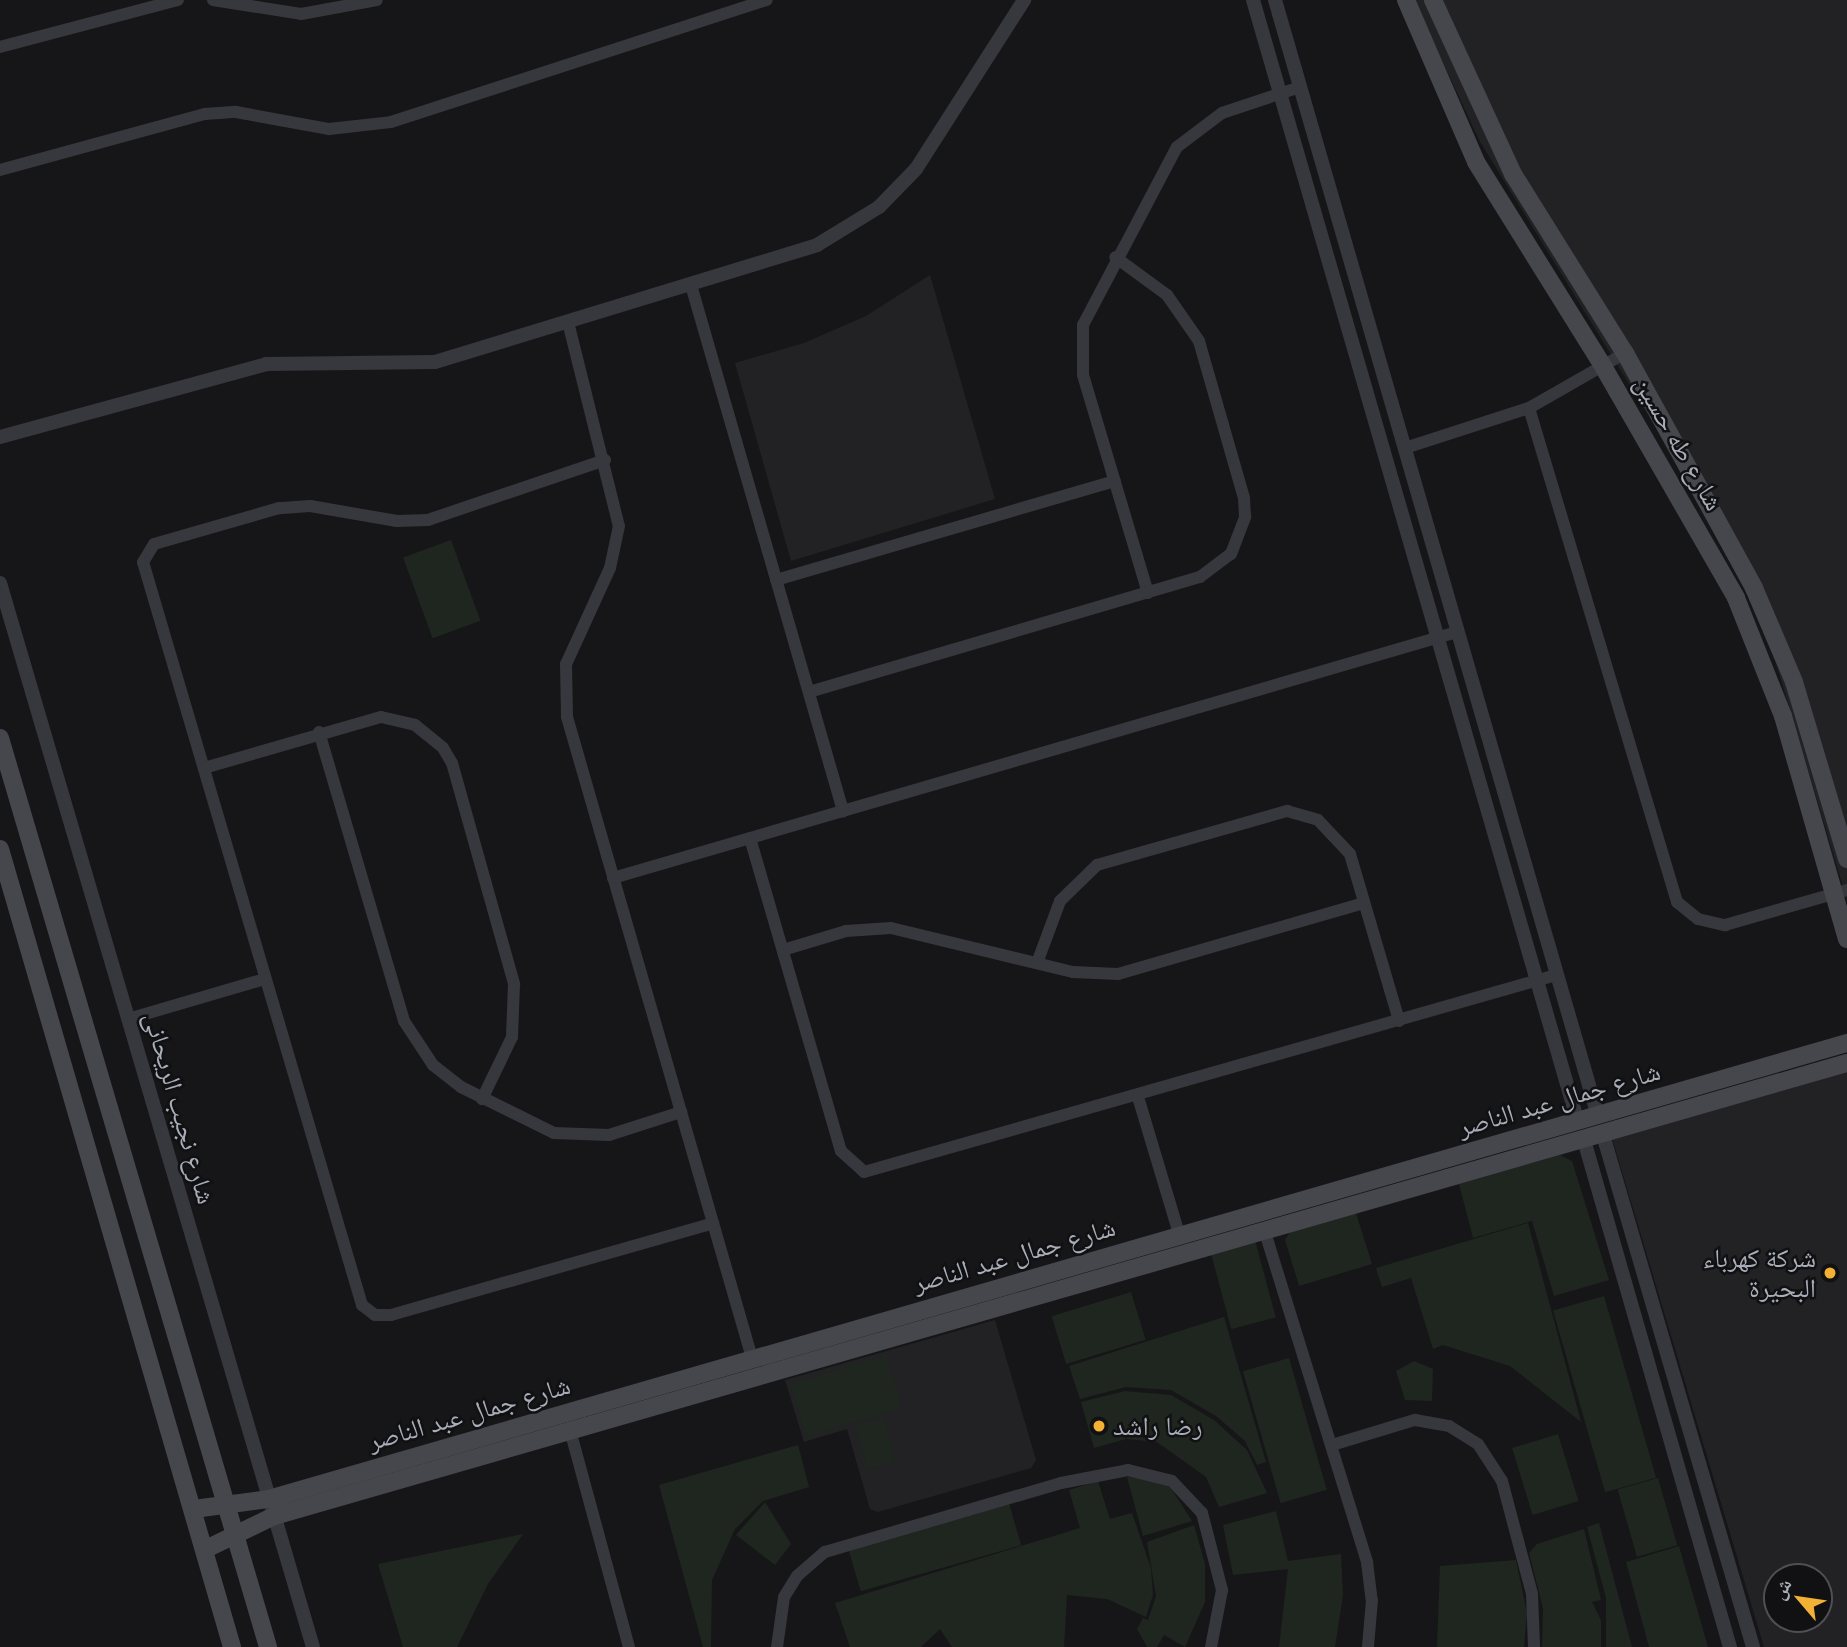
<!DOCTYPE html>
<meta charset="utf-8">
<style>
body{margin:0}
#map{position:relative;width:1847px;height:1647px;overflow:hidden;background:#161618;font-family:Mulish,"Noto Naskh Arabic",sans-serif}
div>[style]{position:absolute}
.built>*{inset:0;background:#222225}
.green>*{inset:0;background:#1e261f;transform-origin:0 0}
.minor>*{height:12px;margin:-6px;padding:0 6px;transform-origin:6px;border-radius:6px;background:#37383d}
.tertiary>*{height:14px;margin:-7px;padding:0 7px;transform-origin:7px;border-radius:7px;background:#37383d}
.secondary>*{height:18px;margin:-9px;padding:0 9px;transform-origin:9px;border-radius:9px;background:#45474d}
.dots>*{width:19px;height:19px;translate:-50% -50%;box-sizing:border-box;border:4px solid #111113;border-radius:50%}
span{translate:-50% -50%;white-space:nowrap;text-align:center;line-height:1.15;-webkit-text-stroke:5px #111113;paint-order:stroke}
.street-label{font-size:26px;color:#a8adb8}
.poi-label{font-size:26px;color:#a8adb8}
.right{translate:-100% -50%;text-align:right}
.left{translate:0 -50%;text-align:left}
.north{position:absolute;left:1763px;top:1563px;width:70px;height:70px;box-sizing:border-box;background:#111113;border:2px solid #4d4f55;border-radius:50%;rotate:299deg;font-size:19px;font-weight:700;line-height:28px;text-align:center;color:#a8adb8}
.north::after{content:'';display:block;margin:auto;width:24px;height:32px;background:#f2b134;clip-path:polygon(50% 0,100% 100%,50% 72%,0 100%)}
</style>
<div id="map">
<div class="built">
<i style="clip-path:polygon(1414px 0,1847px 0,1847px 900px,1776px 663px,1748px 596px,1669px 449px,1479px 140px)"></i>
<i style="clip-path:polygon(930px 275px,995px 499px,791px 561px,735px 363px,804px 343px,866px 316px)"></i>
<i style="clip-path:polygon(evenodd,1847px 1058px,1847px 1647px,1764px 1647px,1609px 1128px,1847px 1058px,1777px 1577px,1819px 1577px,1819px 1619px,1777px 1619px,1777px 1577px)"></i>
<i style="clip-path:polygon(995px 1320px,1036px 1460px,1031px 1468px,878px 1512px,870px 1509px,847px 1429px,804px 1442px,785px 1380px)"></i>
</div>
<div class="green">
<i style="left:451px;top:540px;width:86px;height:51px;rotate:70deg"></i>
<i style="clip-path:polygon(1560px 1155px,1572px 1161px,1609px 1280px,1554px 1296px,1532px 1221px,1473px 1238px,1459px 1184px)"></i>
<i style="clip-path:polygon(1355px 1210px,1372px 1264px,1299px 1286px,1285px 1240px,1292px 1229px)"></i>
<i style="clip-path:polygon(1528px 1223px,1581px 1422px,1510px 1366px,1443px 1345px,1433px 1349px,1411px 1278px,1382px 1287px,1376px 1268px)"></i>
<i style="left:1255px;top:1240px;width:80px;height:46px;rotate:75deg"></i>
<i style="left:1131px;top:1292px;width:50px;height:83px;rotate:73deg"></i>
<i style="left:1604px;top:1296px;width:189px;height:53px;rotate:74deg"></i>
<i style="clip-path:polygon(1224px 1317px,1266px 1462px,1257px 1465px,1245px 1441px,1216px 1416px,1171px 1390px,1126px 1387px,1080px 1399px,1069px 1366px)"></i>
<i style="left:886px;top:1355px;width:55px;height:100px;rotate:73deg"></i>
<i style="left:1289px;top:1358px;width:137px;height:48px;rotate:74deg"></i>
<i style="clip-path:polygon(1414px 1361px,1433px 1369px,1432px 1401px,1405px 1400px,1396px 1371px)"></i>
<i style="clip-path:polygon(1125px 1391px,1171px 1395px,1214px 1420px,1247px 1450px,1267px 1493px,1219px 1507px,1206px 1477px,1157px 1442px,1126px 1439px,1094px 1448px,1081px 1402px)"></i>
<i style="left:883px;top:1418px;width:45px;height:29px;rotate:74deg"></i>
<i style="left:1558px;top:1434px;width:70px;height:48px;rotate:73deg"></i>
<i style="clip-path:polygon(798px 1445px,809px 1487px,763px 1501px,735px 1529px,712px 1580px,711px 1647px,703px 1647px,659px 1485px)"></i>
<i style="clip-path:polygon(1148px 1474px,1171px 1488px,1192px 1521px,1143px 1536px,1127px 1477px)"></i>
<i style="left:1658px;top:1478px;width:70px;height:42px;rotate:74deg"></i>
<i style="clip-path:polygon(1098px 1481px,1110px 1519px,1132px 1513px,1151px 1568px,1153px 1595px,1146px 1617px,1107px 1599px,1067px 1595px,1064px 1647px,952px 1647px,940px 1629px,921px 1647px,850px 1647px,835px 1603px,1080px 1528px,1069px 1490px)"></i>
<i style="clip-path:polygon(765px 1502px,791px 1544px,775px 1565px,736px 1535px)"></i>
<i style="left:1009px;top:1503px;width:44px;height:167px;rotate:74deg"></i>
<i style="clip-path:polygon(1276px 1511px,1288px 1561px,1341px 1554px,1343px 1595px,1335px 1647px,1279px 1647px,1288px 1569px,1233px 1575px,1223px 1525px)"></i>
<i style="clip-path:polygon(1599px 1523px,1632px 1647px,1606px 1647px,1606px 1598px,1587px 1527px)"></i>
<i style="clip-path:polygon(1194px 1525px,1205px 1564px,1205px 1602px,1185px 1647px,1164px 1635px,1157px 1647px,1147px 1647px,1137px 1629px,1143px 1618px,1148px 1620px,1156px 1596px,1147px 1542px)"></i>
<i style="clip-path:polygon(1584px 1529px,1601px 1600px,1592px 1602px,1601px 1620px,1601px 1647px,1542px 1647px,1543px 1608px,1529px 1553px,1537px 1544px)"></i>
<i style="clip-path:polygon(523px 1534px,488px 1584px,457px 1647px,403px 1647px,378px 1564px)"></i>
<i style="clip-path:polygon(1679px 1546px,1708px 1647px,1649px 1647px,1626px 1562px)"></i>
<i style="clip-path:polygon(1516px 1560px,1527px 1613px,1524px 1647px,1437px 1647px,1440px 1566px)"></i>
</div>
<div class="minor">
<i style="left:213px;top:0;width:89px;rotate:9deg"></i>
<i style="left:301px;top:14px;width:77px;rotate:-10.4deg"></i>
<i style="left:0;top:47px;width:184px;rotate:-14.8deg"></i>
<i style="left:0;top:170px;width:213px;rotate:-15.3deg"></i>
<i style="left:205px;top:114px;width:31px;rotate:-4deg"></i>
<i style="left:236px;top:112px;width:95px;rotate:10.4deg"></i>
<i style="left:329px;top:129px;width:62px;rotate:-6.4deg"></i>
<i style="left:391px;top:122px;width:395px;rotate:-18deg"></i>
<i style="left:691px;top:285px;width:548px;rotate:73.88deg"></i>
<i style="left:568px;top:322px;width:210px;rotate:76deg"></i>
<i style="left:619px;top:526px;width:43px;rotate:102.1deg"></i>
<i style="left:610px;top:568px;width:106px;rotate:114.6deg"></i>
<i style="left:566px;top:664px;width:53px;rotate:88.9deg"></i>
<i style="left:567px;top:717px;width:667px;rotate:73.9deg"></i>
<i style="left:1529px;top:408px;width:516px;rotate:73.32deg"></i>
<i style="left:1677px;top:902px;width:27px;rotate:39deg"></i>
<i style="left:1698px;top:919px;width:28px;rotate:13deg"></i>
<i style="left:1725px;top:925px;width:127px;rotate:-16deg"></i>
<i style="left:1405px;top:448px;width:130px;rotate:-17.9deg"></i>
<i style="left:1529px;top:408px;width:111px;rotate:-29.8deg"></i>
<i style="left:605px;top:460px;width:187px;rotate:161.3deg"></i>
<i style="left:428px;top:520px;width:31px;rotate:178deg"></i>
<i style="left:397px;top:521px;width:88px;rotate:-170.2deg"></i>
<i style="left:310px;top:506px;width:31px;rotate:176deg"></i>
<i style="left:279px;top:508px;width:130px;rotate:163.9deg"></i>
<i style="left:154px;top:544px;width:21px;rotate:121deg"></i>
<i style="left:143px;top:562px;width:775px;rotate:73.58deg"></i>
<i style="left:362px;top:1305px;width:16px;rotate:38deg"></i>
<i style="left:375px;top:1315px;width:16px"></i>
<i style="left:391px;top:1315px;width:335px;rotate:-15.9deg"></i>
<i style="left:776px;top:580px;width:353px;rotate:-16.3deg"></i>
<i style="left:1148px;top:593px;width:227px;rotate:-106.6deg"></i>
<i style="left:1083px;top:375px;width:50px;rotate:-90deg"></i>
<i style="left:1083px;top:325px;width:201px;rotate:-62.2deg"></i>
<i style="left:1177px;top:147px;width:56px;rotate:-37.1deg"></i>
<i style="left:1222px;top:113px;width:82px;rotate:-18.4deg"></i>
<i style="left:809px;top:692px;width:408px;rotate:-16.4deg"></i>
<i style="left:1200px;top:577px;width:39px;rotate:-37deg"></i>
<i style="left:1231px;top:554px;width:40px;rotate:-69deg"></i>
<i style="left:1245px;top:517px;width:19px;rotate:-93deg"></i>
<i style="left:1244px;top:498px;width:163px;rotate:-106deg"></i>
<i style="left:1199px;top:341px;width:56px;rotate:-124.8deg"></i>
<i style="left:1167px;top:295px;width:64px;rotate:-143.8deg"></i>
<i style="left:319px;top:732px;width:301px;rotate:73.6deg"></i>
<i style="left:404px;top:1021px;width:53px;rotate:56.6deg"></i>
<i style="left:433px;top:1065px;width:36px;rotate:38deg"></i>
<i style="left:461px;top:1087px;width:104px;rotate:26.3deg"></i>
<i style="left:554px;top:1133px;width:55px;rotate:2.1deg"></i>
<i style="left:609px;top:1135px;width:76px;rotate:-17.7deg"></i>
<i style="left:204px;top:768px;width:184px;rotate:-16.1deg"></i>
<i style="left:381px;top:717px;width:35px;rotate:13deg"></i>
<i style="left:415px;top:725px;width:36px;rotate:39deg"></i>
<i style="left:443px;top:748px;width:17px;rotate:59deg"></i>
<i style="left:452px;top:763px;width:230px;rotate:74.3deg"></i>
<i style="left:514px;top:984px;width:53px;rotate:92.2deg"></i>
<i style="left:512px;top:1037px;width:69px;rotate:115.8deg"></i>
<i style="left:750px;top:838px;width:326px;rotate:73.8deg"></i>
<i style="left:841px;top:1151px;width:31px;rotate:42deg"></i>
<i style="left:864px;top:1172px;width:719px;rotate:-15.89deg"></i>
<i style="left:613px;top:878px;width:879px;rotate:-16.25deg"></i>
<i style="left:783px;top:950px;width:66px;rotate:-16.8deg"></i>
<i style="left:846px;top:931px;width:45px;rotate:-3.8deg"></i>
<i style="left:891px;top:928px;width:187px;rotate:13.6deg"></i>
<i style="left:1073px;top:972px;width:45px;rotate:2.5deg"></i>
<i style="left:1118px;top:974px;width:256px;rotate:-16.1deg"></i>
<i style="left:1037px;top:963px;width:66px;rotate:-69.6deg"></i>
<i style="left:1060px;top:901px;width:52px;rotate:-44.2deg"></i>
<i style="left:1097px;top:865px;width:198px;rotate:-15.9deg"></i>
<i style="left:1287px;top:811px;width:32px;rotate:16deg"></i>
<i style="left:1318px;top:820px;width:47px;rotate:46.7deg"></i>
<i style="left:1350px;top:854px;width:174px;rotate:73.6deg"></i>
<i style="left:128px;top:1019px;width:143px;rotate:-16.3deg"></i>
<i style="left:1138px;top:1097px;width:143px;rotate:73.3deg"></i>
<i style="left:1264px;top:1229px;width:349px;rotate:72.8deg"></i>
<i style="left:1367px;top:1562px;width:38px;rotate:83deg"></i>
<i style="left:1372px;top:1600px;width:47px;rotate:94.9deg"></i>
<i style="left:570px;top:1430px;width:225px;rotate:74.8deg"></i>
<i style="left:1332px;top:1445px;width:87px;rotate:-16.8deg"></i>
<i style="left:1415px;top:1420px;width:35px;rotate:10deg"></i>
<i style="left:1449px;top:1426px;width:34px;rotate:32deg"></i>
<i style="left:1478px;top:1444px;width:44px;rotate:57deg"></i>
<i style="left:1502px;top:1481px;width:117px;rotate:75.1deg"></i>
<i style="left:1532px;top:1594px;width:53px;rotate:87.8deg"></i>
<i style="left:777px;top:1647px;width:50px;rotate:-82deg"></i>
<i style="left:784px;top:1597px;width:25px;rotate:-58deg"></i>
<i style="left:797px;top:1576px;width:37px;rotate:-41deg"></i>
<i style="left:825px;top:1552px;width:246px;rotate:-16.3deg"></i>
<i style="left:1061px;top:1483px;width:68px;rotate:-11deg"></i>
<i style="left:1128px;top:1470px;width:45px;rotate:14deg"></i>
<i style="left:1172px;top:1481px;width:44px;rotate:46.8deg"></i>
<i style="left:1202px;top:1513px;width:80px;rotate:75.4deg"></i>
<i style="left:1222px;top:1590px;width:58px;rotate:100.9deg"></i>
</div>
<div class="tertiary">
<i style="left:1253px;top:0;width:1168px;rotate:73.85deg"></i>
<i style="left:1275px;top:0;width:1162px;rotate:73.86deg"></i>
<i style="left:0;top:437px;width:276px;rotate:-15.3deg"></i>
<i style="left:266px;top:364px;width:169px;rotate:-0.7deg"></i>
<i style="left:435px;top:362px;width:400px;rotate:-17deg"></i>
<i style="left:817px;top:245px;width:73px;rotate:-31.5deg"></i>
<i style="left:879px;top:207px;width:53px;rotate:-45.8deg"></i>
<i style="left:916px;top:169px;width:201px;rotate:-57.4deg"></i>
<i style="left:0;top:583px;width:1109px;rotate:73.61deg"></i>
<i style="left:1603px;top:1135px;width:534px;rotate:73.67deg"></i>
<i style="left:1584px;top:1140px;width:528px;rotate:73.94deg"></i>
</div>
<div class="secondary">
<i style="left:1406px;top:0;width:176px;rotate:66.6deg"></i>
<i style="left:1476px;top:162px;width:243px;rotate:58.1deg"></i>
<i style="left:1604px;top:368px;width:265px;rotate:60.1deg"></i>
<i style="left:1736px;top:598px;width:127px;rotate:68.3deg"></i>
<i style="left:1783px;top:716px;width:232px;rotate:74deg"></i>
<i style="left:1433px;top:0;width:192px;rotate:65.3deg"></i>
<i style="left:1513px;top:174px;width:211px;rotate:58deg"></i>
<i style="left:1625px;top:353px;width:268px;rotate:61.2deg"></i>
<i style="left:1754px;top:588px;width:102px;rotate:66.9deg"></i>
<i style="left:1794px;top:682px;width:185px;rotate:73.3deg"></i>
<i style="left:0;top:738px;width:948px;rotate:73.57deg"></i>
<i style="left:0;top:849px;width:831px;rotate:73.79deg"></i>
<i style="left:194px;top:1509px;width:76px;rotate:-7.6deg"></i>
<i style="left:269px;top:1499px;width:1643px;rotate:-16.12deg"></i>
<i style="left:206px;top:1549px;width:76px;rotate:-25.9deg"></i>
<i style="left:274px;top:1516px;width:1637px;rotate:-16.07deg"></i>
</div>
<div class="dots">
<i style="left:1830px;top:1273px;background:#f2b134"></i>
<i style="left:1099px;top:1426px;background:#f2b134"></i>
</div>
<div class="street-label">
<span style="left:1679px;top:443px;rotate:60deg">شارع طه حسين</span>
<span style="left:1559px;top:1099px;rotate:-16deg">شارع جمال عبد الناصر</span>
<span style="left:180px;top:1108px;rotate:74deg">شارع نجيب الريحانى</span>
<span style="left:1014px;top:1255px;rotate:-16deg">شارع جمال عبد الناصر</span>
<span style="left:469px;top:1413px;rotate:-16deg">شارع جمال عبد الناصر</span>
</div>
<div class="poi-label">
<span class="right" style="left:1816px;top:1273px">شركة كهرباء<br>البحيرة</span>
<span class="left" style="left:1113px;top:1426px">رضا راشد</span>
</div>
<div class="north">ش</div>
</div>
